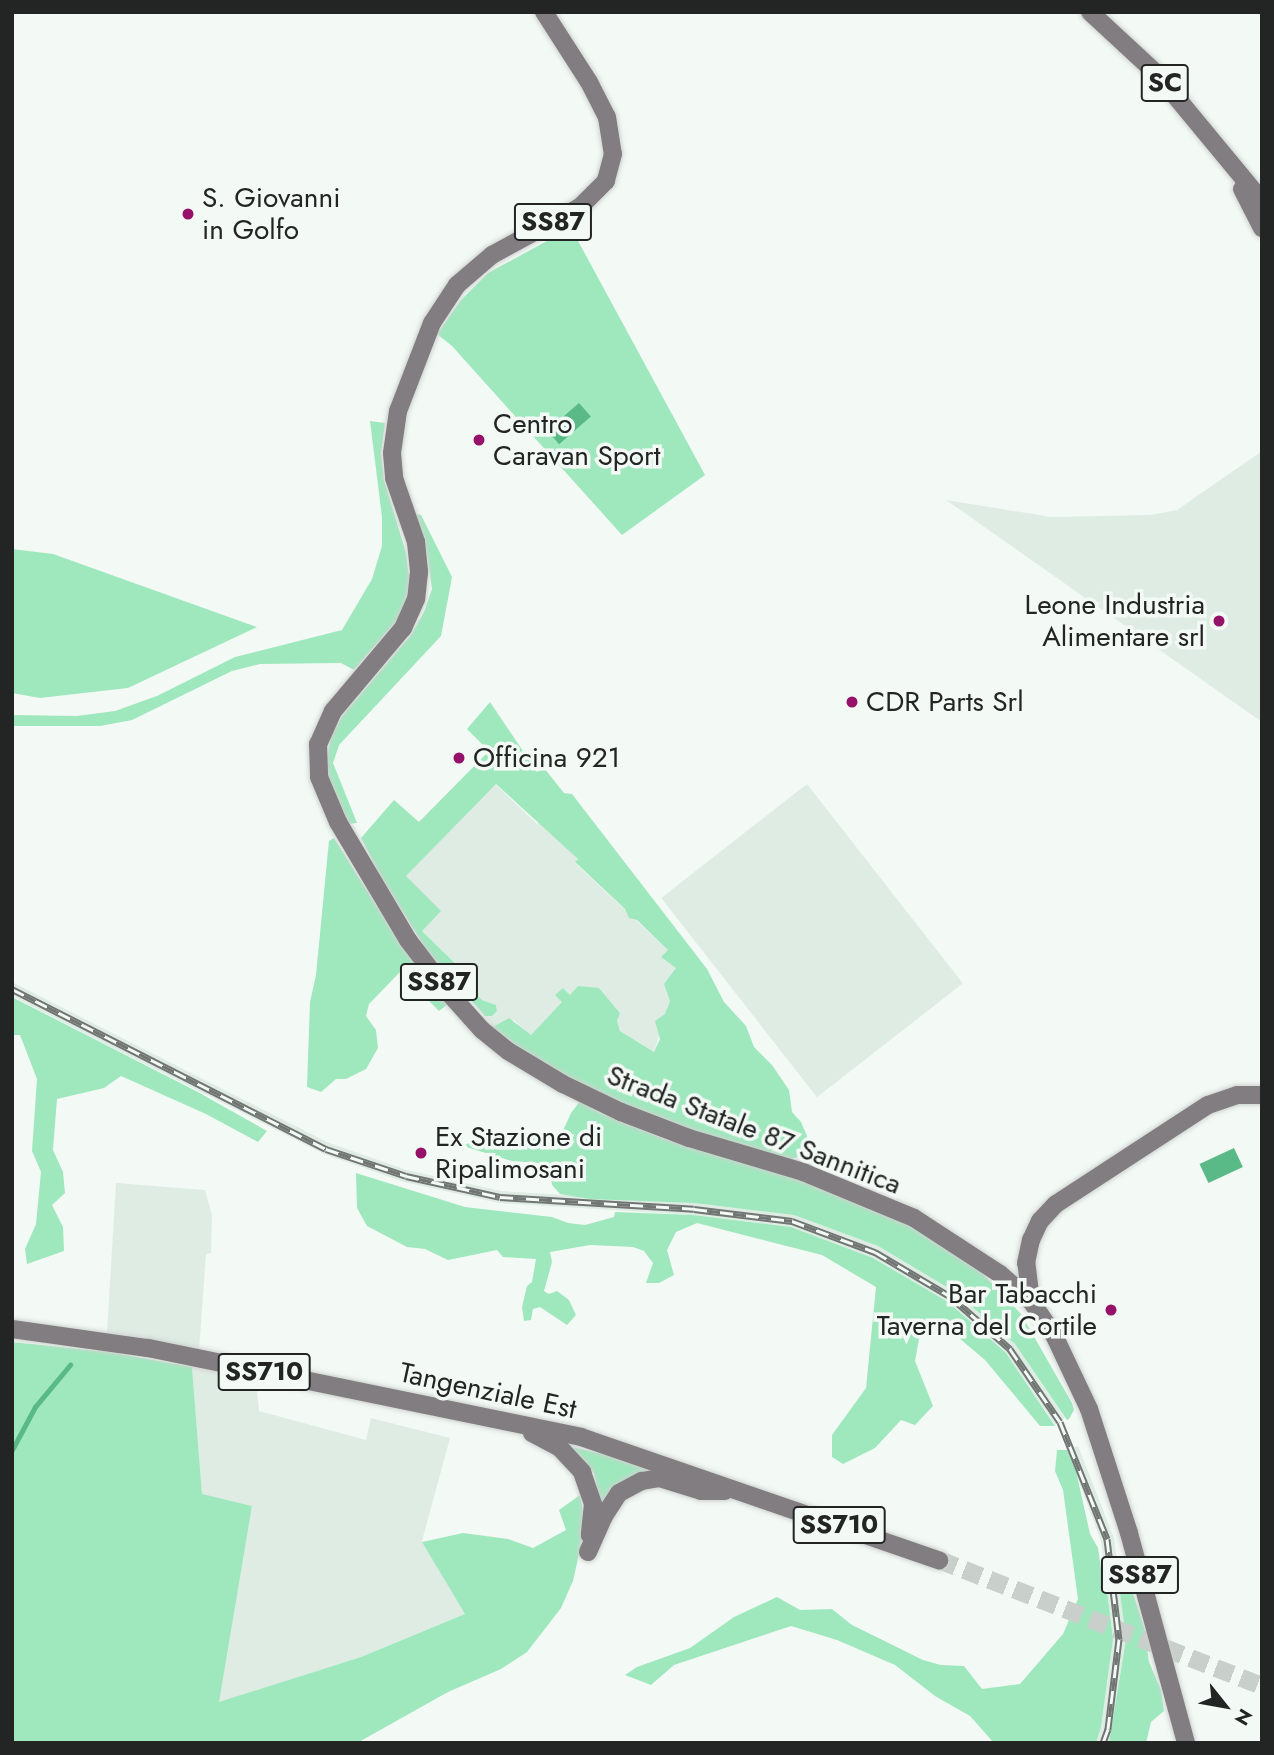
<!DOCTYPE html>
<style>
body{margin:0}
#map{position:relative;width:1274px;height:1755px;overflow:hidden;background:#f3f9f5;font-family:Jost,sans-serif}
div>[style]{position:absolute}
.built>*{inset:0;background:#dfece4;transform-origin:0 0}
.green>*{inset:0;background:#9fe8be}
.water>*{inset:0;background:#59ba87;transform-origin:0 0}
.stream>*{height:4.5px;margin:-2.25px;padding:0 2.25px;transform-origin:2.25px;border-radius:2.25px;background:#59ba87}
.primary-tunnel>*{height:18px;margin-top:-9px;transform-origin:0;background:repeating-linear-gradient(90deg,#c9cfcb 0 18px,transparent 0 27px)}
.roads{filter:drop-shadow(0 0 2px #ced3cf) drop-shadow(0 0 2px #ced3cf)}
.primary>*{height:18px;margin:-9px;padding:0 9px;transform-origin:9px;border-radius:9px;background:#827d80}
.rail>*{height:7px;margin-top:-3.5px;transform-origin:0;background:repeating-linear-gradient(90deg,#f3f9f5 0 13px,#717573 0 26px);box-sizing:border-box;border-block:2px solid #717573}
.dots>*{width:19px;height:19px;translate:-50% -50%;box-sizing:border-box;border:4px solid #f3f9f5;border-radius:50%}
span{translate:-50% -50%;white-space:nowrap;text-align:center;line-height:1.15;-webkit-text-stroke:7px #f3f9f5;paint-order:stroke}
.shield-label span{padding:2px 5px;background:#f3f9f5;border:2px solid;border-radius:5px;-webkit-text-stroke-width:0}
.shield-label{font-size:26px;color:#232524;font-weight:700}
.poi-label{font-size:28px;color:#232524}
.left{translate:0 -50%;text-align:left}
.right{translate:-100% -50%;text-align:right}
.street-label{font-size:28px;color:#232524}
.frame{position:absolute;inset:0;border:14px solid #232524;pointer-events:none}
.north{position:absolute;left:1190px;top:1671px;width:70px;height:70px;-webkit-text-stroke:5px #f3f9f5;paint-order:stroke;rotate:121deg;font-size:19px;font-weight:700;line-height:28px;text-align:center;color:#232524}
.north::after{content:'';display:block;margin:auto;width:24px;height:32px;background:#232524;clip-path:polygon(50% 0,100% 100%,50% 72%,0 100%)}
</style>
<div id="map">
<div class="built">
<i style="clip-path:polygon(1262px 451px,1262px 722px,946px 500px,1051px 517px,1150px 515px,1177px 510px)"></i>
<i style="clip-path:polygon(495px 784px,537px 824px,540px 821px,578px 859px,575px 863px,668px 950px,676px 968px,670px 1001px,654px 1052px,620px 1031px,617px 1021px,620px 1013px,599px 988px,570px 995px,563px 988px,563px 1002px,530px 1036px,514px 1020px,493px 1027px,485px 1016px,492px 1016px,497px 1011px,496px 1005px,482px 1000px,465px 984px,470px 978px,422px 931px,406px 876px)"></i>
<i style="left:807px;top:784px;width:253px;height:185px;rotate:52deg"></i>
<i style="clip-path:polygon(12px 982px,329px 1143px,407px 1170px,501px 1191px,694px 1203px,794px 1215px,878px 1246px,955px 1292px,1015px 1344px,1065px 1418px,1055px 1425px,1006px 1353px,948px 1302px,873px 1258px,791px 1227px,693px 1215px,499px 1203px,404px 1182px,324px 1154px,103px 1043px,12px 996px)"></i>
<i style="clip-path:polygon(116px 1183px,205px 1190px,212px 1215px,211px 1253px,206px 1254px,199px 1350px,107px 1332px)"></i>
<i style="clip-path:polygon(192px 1367px,256px 1381px,259px 1411px,366px 1440px,371px 1418px,450px 1438px,422px 1541px,465px 1614px,361px 1657px,218px 1703px,252px 1506px,202px 1495px)"></i>
<i style="clip-path:polygon(1078px 1446px,1114px 1538px,1126px 1639px,1109px 1743px,1096px 1743px,1101px 1727px,1113px 1639px,1101px 1541px,1067px 1450px)"></i>
</div>
<div class="green">
<i style="clip-path:polygon(571px 228px,705px 475px,622px 535px,452px 346px,437px 334px,461px 300px,488px 273px)"></i>
<i style="clip-path:polygon(370px 421px,385px 423px,381px 454px,384px 480px,406px 553px,409px 578px,406px 605px,397px 620px,354px 670px,341px 663px,260px 664px,232px 671px,132px 720px,100px 726px,12px 726px,12px 715px,77px 716px,115px 711px,157px 696px,235px 657px,342px 630px,372px 579px,382px 546px,382px 517px)"></i>
<i style="clip-path:polygon(416px 514px,421px 515px,452px 577px,441px 636px,339px 745px,333px 763px,357px 823px,347px 824px,334px 797px,325px 769px,331px 736px,343px 715px,411px 635px,424px 612px,432px 589px,427px 553px)"></i>
<i style="clip-path:polygon(12px 549px,53px 554px,257px 627px,128px 688px,40px 698px,12px 693px)"></i>
<i style="clip-path:polygon(490px 702px,537px 772px,544px 768px,564px 793px,572px 794px,707px 969px,724px 1002px,746px 1026px,754px 1047px,772px 1065px,789px 1090px,792px 1112px,801px 1122px,807px 1136px,802px 1156px,791px 1159px,757px 1151px,694px 1133px,623px 1106px,529px 1055px,493px 1027px,509px 1018px,531px 1035px,562px 1002px,555px 995px,563px 988px,570px 995px,578px 986px,599px 988px,620px 1013px,617px 1021px,620px 1031px,654px 1052px,660px 1039px,655px 1021px,665px 1014px,670px 1001px,664px 984px,676px 968px,661px 957px,668px 950px,637px 920px,629px 918px,625px 909px,575px 862px,578px 859px,496px 784px,406px 876px,441px 911px,422px 931px,470px 978px,466px 984px,482px 1000px,496px 1005px,497px 1011px,492px 1016px,485px 1016px,426px 949px,380px 875px,361px 838px,394px 800px,419px 822px,489px 751px,467px 729px)"></i>
<i style="clip-path:polygon(334px 838px,396px 937px,448px 1004px,439px 1011px,400px 972px,369px 1004px,366px 1016px,376px 1030px,378px 1048px,366px 1069px,346px 1079px,336px 1079px,321px 1092px,307px 1087px,310px 1002px,316px 975px,328px 851px,329px 841px)"></i>
<i style="clip-path:polygon(12px 997px,196px 1091px,267px 1131px,258px 1142px,206px 1114px,121px 1076px,104px 1088px,57px 1099px,53px 1150px,63px 1172px,65px 1193px,52px 1205px,63px 1227px,64px 1251px,27px 1264px,25px 1249px,36px 1224px,41px 1172px,32px 1151px,37px 1079px,20px 1035px,12px 1035px)"></i>
<i style="clip-path:polygon(580px 1101px,600px 1113px,664px 1139px,777px 1171px,913px 1227px,981px 1272px,1021px 1314px,1072px 1403px,1074px 1410px,1069px 1419px,1067px 1420px,1015px 1344px,955px 1292px,878px 1246px,794px 1215px,694px 1203px,590px 1199px,560px 1194px,552px 1185px,550px 1171px,538px 1163px,512px 1161px,463px 1146px,471px 1142px,519px 1148px,524px 1134px,561px 1135px,571px 1113px)"></i>
<i style="clip-path:polygon(356px 1173px,465px 1207px,552px 1217px,568px 1223px,585px 1225px,614px 1217px,615px 1212px,693px 1215px,791px 1227px,873px 1258px,948px 1302px,1006px 1353px,1055px 1426px,1040px 1426px,985px 1360px,959px 1338px,927px 1320px,921px 1328px,915px 1361px,933px 1406px,915px 1425px,901px 1420px,875px 1448px,843px 1464px,832px 1457px,832px 1435px,866px 1388px,876px 1287px,822px 1255px,697px 1223px,676px 1232px,667px 1250px,674px 1275px,659px 1283px,646px 1283px,653px 1263px,644px 1251px,633px 1247px,590px 1245px,550px 1252px,552px 1262px,544px 1291px,549px 1294px,557px 1291px,569px 1300px,576px 1315px,567px 1325px,540px 1307px,533px 1309px,531px 1320px,524px 1321px,522px 1307px,527px 1286px,532px 1282px,536px 1259px,503px 1257px,497px 1250px,448px 1260px,425px 1249px,407px 1247px,367px 1226px,357px 1208px)"></i>
<i style="clip-path:polygon(12px 1342px,108px 1352px,192px 1367px,202px 1494px,252px 1506px,219px 1702px,361px 1657px,465px 1614px,422px 1542px,463px 1533px,508px 1539px,533px 1548px,566px 1530px,559px 1510px,580px 1495px,584px 1517px,581px 1545px,573px 1581px,561px 1608px,527px 1652px,501px 1669px,448px 1692px,357px 1743px,12px 1743px)"></i>
<i style="clip-path:polygon(572px 1447px,624px 1459px,656px 1470px,601px 1505px,594px 1473px)"></i>
<i style="clip-path:polygon(1057px 1450px,1067px 1450px,1076px 1471px,1090px 1534px,1098px 1548px,1101px 1569px,1105px 1574px,1113px 1639px,1101px 1727px,1096px 1743px,994px 1743px,970px 1716px,935px 1696px,895px 1665px,837px 1640px,791px 1626px,674px 1665px,651px 1685px,625px 1675px,637px 1667px,690px 1648px,734px 1617px,777px 1597px,800px 1610px,832px 1609px,852px 1625px,923px 1660px,941px 1665px,964px 1666px,982px 1689px,1020px 1684px,1063px 1634px,1078px 1599px,1063px 1490px,1055px 1471px)"></i>
<i style="clip-path:polygon(1118px 1577px,1128px 1578px,1144px 1627px,1149px 1662px,1161px 1690px,1164px 1711px,1151px 1722px,1146px 1743px,1109px 1743px,1126px 1639px)"></i>
</div>
<div class="water">
<i style="left:579px;top:403px;width:18px;height:42px;rotate:49deg"></i>
<i style="left:1234px;top:1148px;width:21px;height:38px;rotate:65deg"></i>
</div>
<div class="stream">
<i style="left:12px;top:1450px;width:49px;rotate:-61.9deg"></i>
<i style="left:35px;top:1407px;width:55px;rotate:-50.2deg"></i>
</div>
<div class="primary-tunnel">
<i style="left:939px;top:1560px;width:347px;rotate:21.3deg"></i>
</div>
<div class="roads">
<div class="primary">
<i style="left:544px;top:12px;width:83px;rotate:57.3deg"></i>
<i style="left:589px;top:82px;width:39px;rotate:63deg"></i>
<i style="left:607px;top:117px;width:37px;rotate:81deg"></i>
<i style="left:613px;top:154px;width:28px;rotate:105deg"></i>
<i style="left:606px;top:181px;width:37px;rotate:135deg"></i>
<i style="left:580px;top:207px;width:100px;rotate:151.4deg"></i>
<i style="left:492px;top:255px;width:46px;rotate:139.4deg"></i>
<i style="left:457px;top:285px;width:45px;rotate:123.3deg"></i>
<i style="left:432px;top:323px;width:94px;rotate:111.1deg"></i>
<i style="left:398px;top:411px;width:42px;rotate:98.1deg"></i>
<i style="left:392px;top:453px;width:25px;rotate:85deg"></i>
<i style="left:394px;top:478px;width:68px;rotate:71deg"></i>
<i style="left:416px;top:542px;width:30px;rotate:84deg"></i>
<i style="left:419px;top:572px;width:27px;rotate:96deg"></i>
<i style="left:416px;top:599px;width:32px;rotate:114deg"></i>
<i style="left:403px;top:628px;width:109px;rotate:130.1deg"></i>
<i style="left:333px;top:711px;width:36px;rotate:114deg"></i>
<i style="left:318px;top:744px;width:33px;rotate:88deg"></i>
<i style="left:319px;top:777px;width:49px;rotate:67.1deg"></i>
<i style="left:338px;top:822px;width:137px;rotate:59.3deg"></i>
<i style="left:408px;top:940px;width:64px;rotate:52.6deg"></i>
<i style="left:447px;top:991px;width:52px;rotate:48.1deg"></i>
<i style="left:482px;top:1030px;width:33px;rotate:39deg"></i>
<i style="left:508px;top:1051px;width:64px;rotate:31deg"></i>
<i style="left:563px;top:1084px;width:64px;rotate:25.8deg"></i>
<i style="left:621px;top:1112px;width:73px;rotate:20.9deg"></i>
<i style="left:689px;top:1138px;width:119px;rotate:16.6deg"></i>
<i style="left:803px;top:1172px;width:120px;rotate:22.5deg"></i>
<i style="left:914px;top:1218px;width:103px;rotate:33.1deg"></i>
<i style="left:1000px;top:1274px;width:41px;rotate:41.1deg"></i>
<i style="left:1031px;top:1301px;width:41px;rotate:55.9deg"></i>
<i style="left:1054px;top:1335px;width:82px;rotate:64.7deg"></i>
<i style="left:1089px;top:1409px;width:130px;rotate:72.1deg"></i>
<i style="left:1129px;top:1533px;width:218px;rotate:74.8deg"></i>
<i style="left:1090px;top:12px;width:91px;rotate:42.8deg"></i>
<i style="left:1157px;top:74px;width:165px;rotate:50.4deg"></i>
<i style="left:1242px;top:189px;width:44px;rotate:62.9deg"></i>
<i style="left:1031px;top:1301px;width:38px;rotate:-97deg"></i>
<i style="left:1026px;top:1263px;width:24px;rotate:-78deg"></i>
<i style="left:1031px;top:1240px;width:21px;rotate:-65deg"></i>
<i style="left:1040px;top:1221px;width:23px;rotate:-47deg"></i>
<i style="left:1056px;top:1204px;width:181px;rotate:-33.1deg"></i>
<i style="left:1208px;top:1105px;width:31px;rotate:-19deg"></i>
<i style="left:1237px;top:1095px;width:25px"></i>
<i style="left:12px;top:1329px;width:137px;rotate:8deg"></i>
<i style="left:148px;top:1348px;width:442px;rotate:11.6deg"></i>
<i style="left:581px;top:1437px;width:379px;rotate:19deg"></i>
<i style="left:532px;top:1433px;width:32px;rotate:28deg"></i>
<i style="left:560px;top:1448px;width:33px;rotate:47deg"></i>
<i style="left:582px;top:1472px;width:34px;rotate:71deg"></i>
<i style="left:593px;top:1504px;width:31px;rotate:96deg"></i>
<i style="left:588px;top:1552px;width:39px;rotate:-66deg"></i>
<i style="left:604px;top:1516px;width:27px;rotate:-57deg"></i>
<i style="left:619px;top:1493px;width:26px;rotate:-28deg"></i>
<i style="left:642px;top:1481px;width:17px;rotate:-10deg"></i>
<i style="left:659px;top:1478px;width:44px;rotate:17.2deg"></i>
<i style="left:701px;top:1491px;width:24px"></i>
</div>
</div>
<div class="rail">
<i style="left:12px;top:989px;width:352px;rotate:27deg"></i>
<i style="left:326px;top:1149px;width:84px;rotate:18.6deg"></i>
<i style="left:406px;top:1176px;width:96px;rotate:12.6deg"></i>
<i style="left:500px;top:1197px;width:194px;rotate:3.5deg"></i>
<i style="left:694px;top:1209px;width:99px;rotate:7deg"></i>
<i style="left:792px;top:1221px;width:89px;rotate:20.5deg"></i>
<i style="left:875px;top:1252px;width:88px;rotate:30.6deg"></i>
<i style="left:951px;top:1297px;width:79px;rotate:41.4deg"></i>
<i style="left:1010px;top:1349px;width:88px;rotate:55.6deg"></i>
<i style="left:1060px;top:1422px;width:126px;rotate:68.1deg"></i>
<i style="left:1107px;top:1539px;width:101px;rotate:83.2deg"></i>
<i style="left:1119px;top:1639px;width:91px;rotate:97deg"></i>
<i style="left:1108px;top:1729px;width:15px;rotate:110deg"></i>
</div>
<div class="dots">
<i style="left:188px;top:214px;background:#95116a"></i>
<i style="left:479px;top:440px;background:#95116a"></i>
<i style="left:1219px;top:621px;background:#95116a"></i>
<i style="left:852px;top:702px;background:#95116a"></i>
<i style="left:459px;top:758px;background:#95116a"></i>
<i style="left:421px;top:1153px;background:#95116a"></i>
<i style="left:1111px;top:1310px;background:#95116a"></i>
</div>
<div class="shield-label">
<span style="left:1165px;top:83px">SC</span>
<span style="left:553px;top:222px">SS87</span>
<span style="left:439px;top:982px">SS87</span>
<span style="left:264px;top:1372px">SS710</span>
<span style="left:839px;top:1525px">SS710</span>
<span style="left:1140px;top:1575px">SS87</span>
</div>
<div class="poi-label">
<span class="left" style="left:202px;top:214px">S. Giovanni<br>in Golfo</span>
<span class="left" style="left:493px;top:440px">Centro<br>Caravan Sport</span>
<span class="right" style="left:1205px;top:621px">Leone Industria<br>Alimentare srl</span>
<span class="left" style="left:866px;top:702px">CDR Parts Srl</span>
<span class="left" style="left:473px;top:758px">Officina 921</span>
<span class="left" style="left:435px;top:1153px">Ex Stazione di<br>Ripalimosani</span>
<span class="right" style="left:1097px;top:1310px">Bar Tabacchi<br>Taverna del Cortile</span>
</div>
<div class="street-label">
<span style="left:754px;top:1130px;rotate:21deg">Strada Statale 87 Sannitica</span>
<span style="left:488px;top:1391px;rotate:12deg">Tangenziale Est</span>
</div>
<div class="frame"></div>
<div class="north">N</div>
</div>
